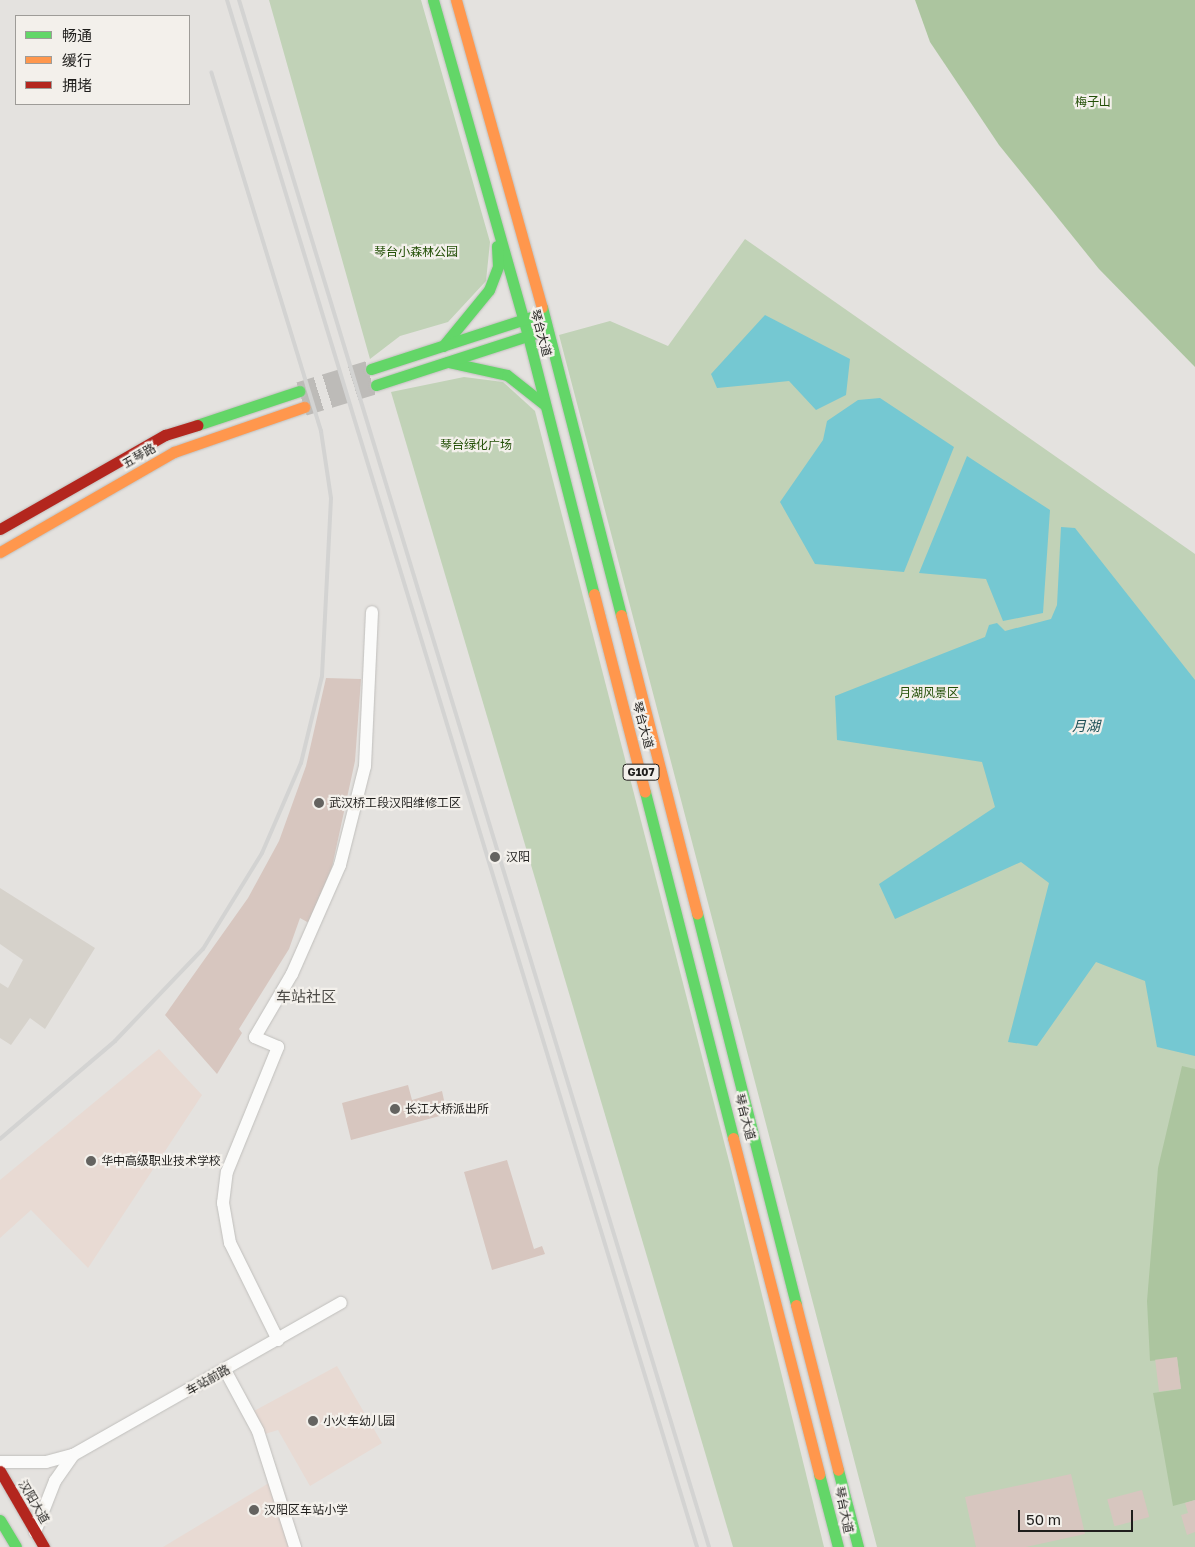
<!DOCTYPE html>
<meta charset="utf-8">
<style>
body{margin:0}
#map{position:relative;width:1195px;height:1547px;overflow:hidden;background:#e4e2df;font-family:"Golos Text","Noto Sans SC",sans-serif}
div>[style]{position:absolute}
.built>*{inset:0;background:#d6d2cb}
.education>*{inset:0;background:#e8dad3}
.green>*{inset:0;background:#c1d2b7}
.forest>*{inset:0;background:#acc59f}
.water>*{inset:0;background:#75c8d2}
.building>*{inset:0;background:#d7c6bf;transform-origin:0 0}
.secondary-tunnel>*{height:18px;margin-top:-9px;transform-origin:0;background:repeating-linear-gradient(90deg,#bdbbb8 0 18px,transparent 0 27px)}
.roads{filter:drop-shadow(0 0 1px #c0bfbc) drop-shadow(0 0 1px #c0bfbc)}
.street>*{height:12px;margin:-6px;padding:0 6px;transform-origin:6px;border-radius:6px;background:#fbfbfa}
.fast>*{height:11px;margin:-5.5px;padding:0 5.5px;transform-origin:5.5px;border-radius:5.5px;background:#63d668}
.slow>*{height:11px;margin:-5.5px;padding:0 5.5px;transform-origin:5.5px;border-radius:5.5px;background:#ff974d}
.jam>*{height:11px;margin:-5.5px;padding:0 5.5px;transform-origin:5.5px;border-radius:5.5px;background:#b3261e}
.rail>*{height:4px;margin:-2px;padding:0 2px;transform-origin:2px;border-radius:2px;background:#d3d3d2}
.dots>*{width:14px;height:14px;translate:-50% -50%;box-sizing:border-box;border:2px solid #f3f0eb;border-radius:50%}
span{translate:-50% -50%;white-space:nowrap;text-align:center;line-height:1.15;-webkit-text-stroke:4.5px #f3f0eb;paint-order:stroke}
.shield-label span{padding:1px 4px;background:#f3f0eb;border:1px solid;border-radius:4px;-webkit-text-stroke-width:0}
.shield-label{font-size:11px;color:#1f1e1c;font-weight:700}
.park-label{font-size:12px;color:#224e06}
.street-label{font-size:12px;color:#1f1e1c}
.poi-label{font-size:12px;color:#1f1e1c}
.left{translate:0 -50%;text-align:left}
.water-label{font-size:14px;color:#1c4f56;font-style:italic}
.quarter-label{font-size:15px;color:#4d4b47}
.legend{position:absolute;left:15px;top:15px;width:175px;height:90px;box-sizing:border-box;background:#f3f0eb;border:1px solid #9e9c98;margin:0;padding:6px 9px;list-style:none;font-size:15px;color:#1f1e1c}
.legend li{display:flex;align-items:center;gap:10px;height:25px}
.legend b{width:25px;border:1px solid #9e9c98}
.scale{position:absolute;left:1018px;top:1510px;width:115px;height:22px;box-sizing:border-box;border:2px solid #1f1e1c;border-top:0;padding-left:6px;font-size:15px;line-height:18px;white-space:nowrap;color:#1f1e1c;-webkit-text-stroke:4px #f3f0eb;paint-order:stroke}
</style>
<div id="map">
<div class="built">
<i style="clip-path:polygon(0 888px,95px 948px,45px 1029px,30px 1018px,11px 1045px,0 1038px,0 983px,8px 988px,23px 960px,0 944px)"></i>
</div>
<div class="education">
<i style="clip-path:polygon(159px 1049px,202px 1095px,88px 1268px,31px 1210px,0 1238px,0 1180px)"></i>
<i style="clip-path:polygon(337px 1366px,382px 1443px,310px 1486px,278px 1430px,265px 1434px,252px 1412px)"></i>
<i style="clip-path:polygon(274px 1480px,295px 1547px,163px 1547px)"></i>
</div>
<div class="green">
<i style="clip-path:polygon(269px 0,421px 0,490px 242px,486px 281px,448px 322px,400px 336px,370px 359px)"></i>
<i style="clip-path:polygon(745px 239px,1195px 554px,1195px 1547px,877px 1547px,559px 335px,610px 321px,668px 346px)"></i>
<i style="clip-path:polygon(464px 377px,503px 382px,535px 411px,730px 1165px,824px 1547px,733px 1547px,391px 392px)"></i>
</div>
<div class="forest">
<i style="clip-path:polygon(915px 0,1195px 0,1195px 367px,1099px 269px,999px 145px,930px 42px)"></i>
<i style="clip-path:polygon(1182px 1066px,1195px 1069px,1195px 1500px,1173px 1506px,1153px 1393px,1181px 1389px,1177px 1358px,1150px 1361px,1147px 1301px,1158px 1168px)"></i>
</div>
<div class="water">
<i style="clip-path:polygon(765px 315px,850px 359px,846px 395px,816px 410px,789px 381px,717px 388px,711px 374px)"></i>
<i style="clip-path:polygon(880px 398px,954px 447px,904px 572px,815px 564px,780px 502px,823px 440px,827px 421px,858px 400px)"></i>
<i style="clip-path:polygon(967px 456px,1050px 510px,1043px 613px,1003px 621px,986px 579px,919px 573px)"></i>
<i style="clip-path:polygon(1061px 527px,1075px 528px,1195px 680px,1195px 1056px,1157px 1047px,1145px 981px,1096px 962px,1037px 1046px,1008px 1042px,1049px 883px,1021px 862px,895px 919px,879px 884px,995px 807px,982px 762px,837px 740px,835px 696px,985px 637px,989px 625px,997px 623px,1005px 631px,1051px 619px,1057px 605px)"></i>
</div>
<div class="building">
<i style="clip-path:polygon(326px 678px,361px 679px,355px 761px,332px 867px,309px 923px,300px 918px,289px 949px,239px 1029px,242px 1033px,217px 1074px,165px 1015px,248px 898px,279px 841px,306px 766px)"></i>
<i style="clip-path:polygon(408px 1085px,412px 1100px,442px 1091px,447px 1114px,351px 1140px,342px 1103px)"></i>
<i style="clip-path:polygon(507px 1160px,534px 1249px,542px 1246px,545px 1254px,492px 1270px,464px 1172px)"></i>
<i style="left:1177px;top:1357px;width:32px;height:22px;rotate:83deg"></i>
<i style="clip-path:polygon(1071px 1474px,1085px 1534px,1026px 1547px,976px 1547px,965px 1497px)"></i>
<i style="left:1142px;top:1490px;width:28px;height:36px;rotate:75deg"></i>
<i style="clip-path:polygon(1195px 1500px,1195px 1532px,1187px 1535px,1181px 1515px,1188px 1513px,1185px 1503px)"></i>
</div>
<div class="secondary-tunnel">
<i style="left:299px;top:391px;width:75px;rotate:-17deg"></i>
<i style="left:304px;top:407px;width:75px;rotate:-17deg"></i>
</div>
<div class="roads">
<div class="street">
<i style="left:278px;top:1340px;width:108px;rotate:-116.3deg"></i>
<i style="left:230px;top:1243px;width:41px;rotate:-99.9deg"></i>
<i style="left:223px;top:1203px;width:31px;rotate:-83deg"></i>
<i style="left:227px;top:1172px;width:135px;rotate:-67.8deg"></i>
<i style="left:278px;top:1047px;width:25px;rotate:-157deg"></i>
<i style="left:255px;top:1037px;width:73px;rotate:-59.6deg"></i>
<i style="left:292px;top:974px;width:119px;rotate:-66.2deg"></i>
<i style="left:340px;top:865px;width:102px;rotate:-75.8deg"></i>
<i style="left:365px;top:766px;width:154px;rotate:-87.4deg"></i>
<i style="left:225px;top:1370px;width:69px;rotate:61.6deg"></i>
<i style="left:258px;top:1431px;width:122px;rotate:72.3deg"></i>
<i style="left:0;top:1462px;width:46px"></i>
<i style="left:46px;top:1462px;width:28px;rotate:-15deg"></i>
<i style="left:73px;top:1455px;width:308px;rotate:-29.6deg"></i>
<i style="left:35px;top:1532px;width:55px;rotate:-68.6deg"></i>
<i style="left:55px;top:1481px;width:32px;rotate:-55deg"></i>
</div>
<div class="fast">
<i style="left:433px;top:0;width:349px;rotate:74.2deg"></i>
<i style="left:528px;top:336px;width:266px;rotate:75.7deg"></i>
<i style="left:542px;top:307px;width:318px;rotate:75.6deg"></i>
<i style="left:443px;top:346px;width:72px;rotate:-50.6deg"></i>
<i style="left:489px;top:290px;width:26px;rotate:-69deg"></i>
<i style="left:498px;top:266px;width:20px;rotate:-93deg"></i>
<i style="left:448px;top:362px;width:60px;rotate:12.4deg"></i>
<i style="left:507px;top:375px;width:48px;rotate:38.3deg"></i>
<i style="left:371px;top:369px;width:171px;rotate:-18deg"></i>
<i style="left:376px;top:385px;width:171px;rotate:-18deg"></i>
<i style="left:197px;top:425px;width:108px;rotate:-18.4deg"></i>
<i style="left:645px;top:792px;width:357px;rotate:75.7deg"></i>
<i style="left:697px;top:913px;width:404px;rotate:75.8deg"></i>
<i style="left:838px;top:1470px;width:80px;rotate:75.4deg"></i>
<i style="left:819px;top:1474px;width:75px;rotate:75.4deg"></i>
<i style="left:0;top:1520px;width:31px;rotate:59deg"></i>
</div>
<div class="slow">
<i style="left:456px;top:0;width:319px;rotate:74.4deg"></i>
<i style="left:0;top:552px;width:201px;rotate:-29.9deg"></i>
<i style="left:174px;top:452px;width:138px;rotate:-19.1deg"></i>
<i style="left:594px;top:594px;width:204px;rotate:75.6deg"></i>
<i style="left:621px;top:615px;width:308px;rotate:75.7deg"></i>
<i style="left:733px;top:1138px;width:347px;rotate:75.6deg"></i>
<i style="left:796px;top:1305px;width:170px;rotate:75.7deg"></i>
</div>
<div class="jam">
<i style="left:0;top:529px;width:190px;rotate:-29.7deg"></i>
<i style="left:165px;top:435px;width:34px;rotate:-17deg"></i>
<i style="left:0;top:1471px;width:88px;rotate:59.9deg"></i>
</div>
</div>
<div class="rail">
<i style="left:227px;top:0;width:1617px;rotate:73.1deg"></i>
<i style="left:239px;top:0;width:1617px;rotate:73.1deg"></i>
<i style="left:0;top:1139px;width:151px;rotate:-40.4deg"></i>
<i style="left:115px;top:1041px;width:127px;rotate:-46.3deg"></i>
<i style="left:203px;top:949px;width:113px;rotate:-58.4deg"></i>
<i style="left:262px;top:853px;width:98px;rotate:-66.6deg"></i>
<i style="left:301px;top:763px;width:89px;rotate:-76.4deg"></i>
<i style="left:322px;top:676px;width:178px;rotate:-87.1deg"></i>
<i style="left:331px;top:498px;width:68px;rotate:-98.5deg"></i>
<i style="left:321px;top:431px;width:375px;rotate:-107deg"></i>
</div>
<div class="dots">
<i style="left:319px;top:803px;background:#646360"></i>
<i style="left:495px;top:857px;background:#646360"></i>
<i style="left:395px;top:1109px;background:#646360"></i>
<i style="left:91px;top:1161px;background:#646360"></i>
<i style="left:313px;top:1421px;background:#646360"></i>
<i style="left:254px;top:1510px;background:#646360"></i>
</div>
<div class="shield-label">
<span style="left:641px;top:772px">G107</span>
</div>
<div class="park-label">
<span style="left:1093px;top:102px">梅子山</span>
<span style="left:416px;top:252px">琴台小森林公园</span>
<span style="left:476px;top:445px">琴台绿化广场</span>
<span style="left:929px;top:693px">月湖风景区</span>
</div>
<div class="street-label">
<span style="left:541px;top:333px;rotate:75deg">琴台大道</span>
<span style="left:139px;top:456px;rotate:-30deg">五琴路</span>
<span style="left:643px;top:725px;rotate:75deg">琴台大道</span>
<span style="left:745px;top:1117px;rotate:75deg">琴台大道</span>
<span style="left:208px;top:1380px;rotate:-29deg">车站前路</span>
<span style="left:34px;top:1502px;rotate:60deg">汉阳大道</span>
<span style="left:844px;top:1510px;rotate:78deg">琴台大道</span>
</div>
<div class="poi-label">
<span class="left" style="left:329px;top:803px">武汉桥工段汉阳维修工区</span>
<span class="left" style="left:506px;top:857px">汉阳</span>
<span class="left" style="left:405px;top:1109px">长江大桥派出所</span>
<span class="left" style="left:101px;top:1161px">华中高级职业技术学校</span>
<span class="left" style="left:323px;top:1421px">小火车幼儿园</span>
<span class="left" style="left:264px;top:1510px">汉阳区车站小学</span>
</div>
<div class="water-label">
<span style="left:1086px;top:726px">月湖</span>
</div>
<div class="quarter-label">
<span style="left:306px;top:997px">车站社区</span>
</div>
<ul class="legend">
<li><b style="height:6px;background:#63d668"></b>畅通</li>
<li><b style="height:6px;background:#ff974d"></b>缓行</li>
<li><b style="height:6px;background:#b3261e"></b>拥堵</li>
</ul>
<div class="scale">50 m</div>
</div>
